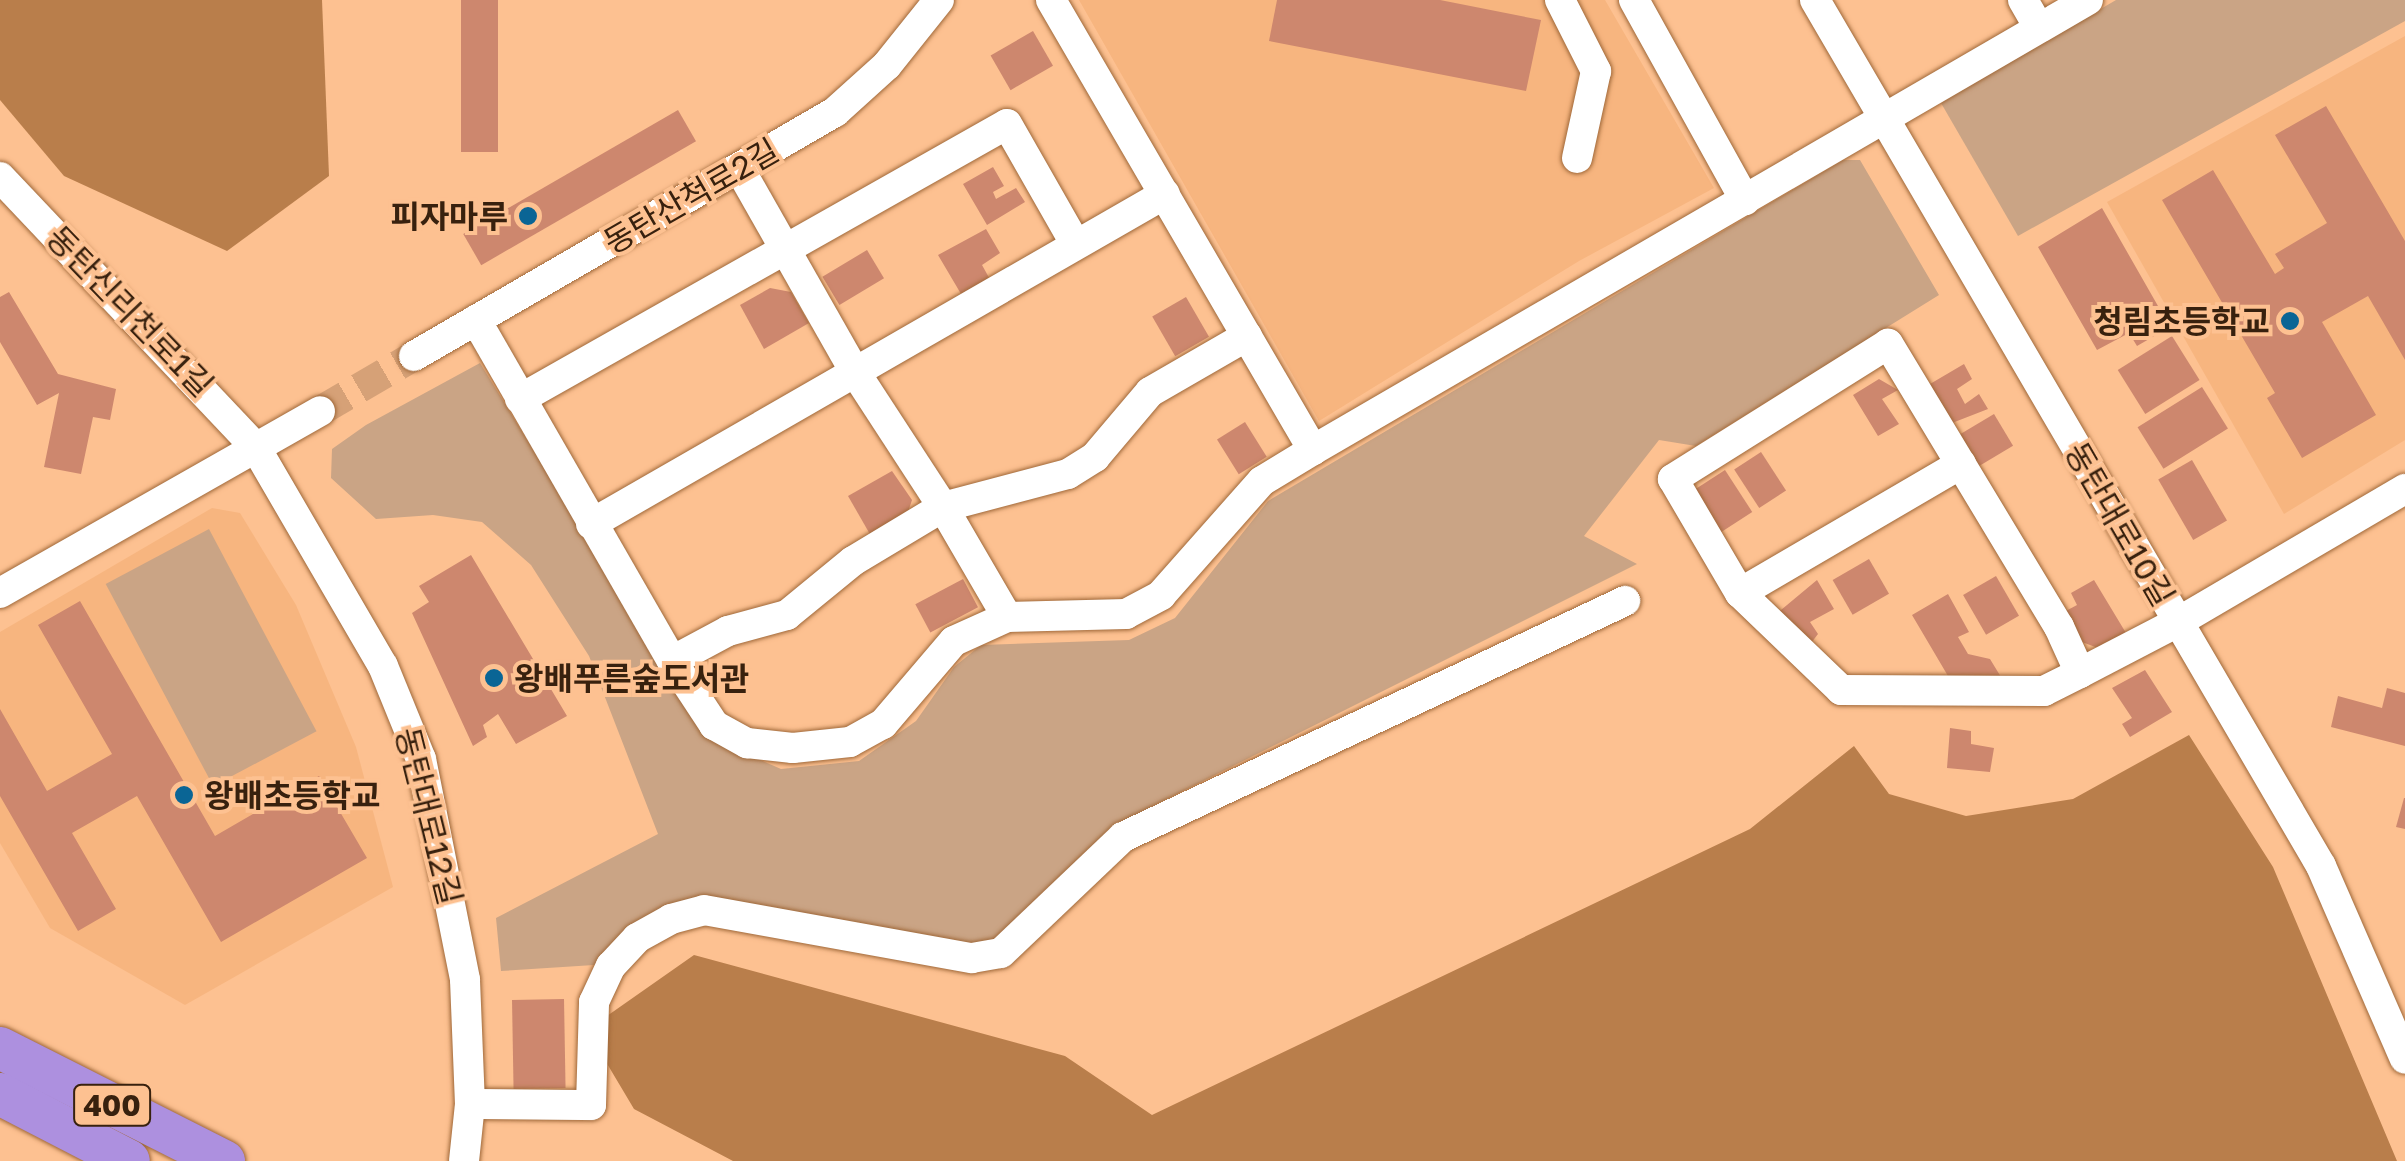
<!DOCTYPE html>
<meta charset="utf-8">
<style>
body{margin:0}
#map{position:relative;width:2405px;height:1161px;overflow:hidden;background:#fdc191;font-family:"Golos Text","Noto Sans KR",sans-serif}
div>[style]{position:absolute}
.built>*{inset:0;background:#f7b57f}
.green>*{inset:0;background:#caa485;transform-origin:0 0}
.forest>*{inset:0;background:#b97e4b}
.building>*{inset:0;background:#cd876e;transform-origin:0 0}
.minor-tunnel>*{height:30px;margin-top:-15px;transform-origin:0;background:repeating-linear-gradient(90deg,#d6a177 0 30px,transparent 0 45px)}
.roads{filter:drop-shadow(0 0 2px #9f6839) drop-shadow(0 0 2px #9f6839)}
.minor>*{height:30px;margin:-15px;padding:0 15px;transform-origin:15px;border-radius:15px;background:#fff}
.highway>*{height:42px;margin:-21px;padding:0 21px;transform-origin:21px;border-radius:21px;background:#ad90df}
.dots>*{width:28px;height:28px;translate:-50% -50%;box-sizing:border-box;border:5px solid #fdc191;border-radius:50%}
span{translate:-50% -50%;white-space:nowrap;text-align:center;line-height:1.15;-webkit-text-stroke:8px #fdc191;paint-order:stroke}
.shield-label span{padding:2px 8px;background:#fdc191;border:2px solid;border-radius:8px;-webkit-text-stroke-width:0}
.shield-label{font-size:30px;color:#38210e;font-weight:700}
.street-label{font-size:32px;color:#38210e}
.poi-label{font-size:32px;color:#38210e;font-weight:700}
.right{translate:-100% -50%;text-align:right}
.left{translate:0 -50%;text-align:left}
</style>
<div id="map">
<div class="built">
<i style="clip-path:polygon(1079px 0,1605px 0,1714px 188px,1579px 261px,1319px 421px)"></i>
<i style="clip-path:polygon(2405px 36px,2405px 440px,2284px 514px,2107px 202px)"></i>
<i style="clip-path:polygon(212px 508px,240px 513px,296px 605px,356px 747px,393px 887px,185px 1005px,50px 928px,0 843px,0 632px)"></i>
</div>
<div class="green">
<i style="clip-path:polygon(2116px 0,2405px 0,2405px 21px,2018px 236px,1941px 103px)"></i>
<i style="clip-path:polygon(1843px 160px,1860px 160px,1939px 295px,1696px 446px,1659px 440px,1584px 536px,1637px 564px,1127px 819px,1008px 935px,982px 949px,708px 900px,628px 929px,594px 965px,501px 971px,496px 918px,658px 834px,589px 656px,531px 565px,482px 522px,433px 515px,376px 519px,331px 478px,332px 449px,366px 425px,480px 363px,710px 738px,781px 769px,859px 761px,916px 721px,954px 667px,981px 645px,1129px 640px,1175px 618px,1268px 501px)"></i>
<i style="left:209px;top:529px;width:229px;height:117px;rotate:62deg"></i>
</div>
<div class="forest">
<i style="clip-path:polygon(0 0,322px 0,329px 176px,227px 251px,64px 176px,0 100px)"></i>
<i style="clip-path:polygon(2189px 735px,2273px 867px,2397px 1161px,733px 1161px,634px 1109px,587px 1030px,694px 955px,1065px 1056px,1152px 1115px,1750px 829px,1854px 746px,1889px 794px,1966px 816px,2073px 799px)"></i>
</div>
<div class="building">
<i style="left:461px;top:0;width:37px;height:152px"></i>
<i style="clip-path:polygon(1277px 0,1440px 0,1541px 20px,1526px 91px,1269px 41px)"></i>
<i style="left:1033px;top:31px;width:40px;height:49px;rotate:60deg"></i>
<i style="clip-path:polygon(2326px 106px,2405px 241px,2405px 360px,2368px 296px,2322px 322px,2376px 415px,2302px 458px,2267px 398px,2275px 393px,2162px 200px,2213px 170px,2275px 274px,2284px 268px,2275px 254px,2327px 223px,2275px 135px)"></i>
<i style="left:678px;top:110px;width:36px;height:248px;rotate:60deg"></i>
<i style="clip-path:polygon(993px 167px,1004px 186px,993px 192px,996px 199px,1016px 188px,1025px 202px,987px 225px,963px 184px)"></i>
<i style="clip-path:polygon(2102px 208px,2170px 327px,2137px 346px,2129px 333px,2097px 350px,2038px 247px)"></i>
<i style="clip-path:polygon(986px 229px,1000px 253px,982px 265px,992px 283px,964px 299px,938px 255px)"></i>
<i style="left:867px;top:250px;width:33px;height:52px;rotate:59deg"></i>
<i style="clip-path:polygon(770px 288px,791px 292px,809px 323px,764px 349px,740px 305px)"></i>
<i style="clip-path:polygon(9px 292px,58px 374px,116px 389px,110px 420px,93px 417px,81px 474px,44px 467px,59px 393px,37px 405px,0 342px,0 297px)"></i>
<i style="left:1186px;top:297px;width:46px;height:39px;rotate:60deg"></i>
<i style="left:2172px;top:336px;width:52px;height:64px;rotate:58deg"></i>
<i style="clip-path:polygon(1964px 364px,1972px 379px,1957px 389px,1965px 404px,1979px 394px,1988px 409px,1952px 423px,1930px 384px)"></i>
<i style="clip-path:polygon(1879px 379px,1898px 390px,1882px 399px,1899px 424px,1878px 436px,1853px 395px)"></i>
<i style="left:2202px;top:387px;width:49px;height:76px;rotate:58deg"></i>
<i style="left:1994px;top:414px;width:37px;height:41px;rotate:59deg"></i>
<i style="left:1245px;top:422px;width:41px;height:33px;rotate:58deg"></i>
<i style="left:1761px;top:452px;width:46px;height:32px;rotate:57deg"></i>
<i style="left:2192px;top:460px;width:70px;height:39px;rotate:60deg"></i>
<i style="left:1725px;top:470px;width:50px;height:41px;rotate:57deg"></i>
<i style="clip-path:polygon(892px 471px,912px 500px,907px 515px,871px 536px,848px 496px)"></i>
<i style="clip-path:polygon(471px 555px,567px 716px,516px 744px,498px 714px,483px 725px,487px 737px,473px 746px,412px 613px,429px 602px,419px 586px)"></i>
<i style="left:1869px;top:559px;width:40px;height:42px;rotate:60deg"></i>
<i style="left:1996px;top:576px;width:46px;height:38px;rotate:60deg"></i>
<i style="left:963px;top:579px;width:32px;height:54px;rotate:62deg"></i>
<i style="clip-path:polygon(1817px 580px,1834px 609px,1810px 622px,1818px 634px,1808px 647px,1775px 615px)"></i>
<i style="clip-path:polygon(2094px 580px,2126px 633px,2098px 648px,2082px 642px,2064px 612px,2077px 605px,2071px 593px)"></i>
<i style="clip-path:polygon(1948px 594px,1969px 632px,1958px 637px,1968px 654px,1990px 659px,2004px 682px,1948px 676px,1912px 615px)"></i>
<i style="clip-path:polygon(80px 601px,215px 836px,319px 776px,367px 858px,221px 942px,137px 796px,72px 833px,116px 909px,78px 931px,0 796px,0 709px,47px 791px,112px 754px,38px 625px)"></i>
<i style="clip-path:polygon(2145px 670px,2172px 712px,2130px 737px,2122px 724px,2132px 718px,2112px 688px)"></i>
<i style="clip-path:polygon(2387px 688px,2405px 693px,2405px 746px,2331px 727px,2338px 696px,2382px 708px)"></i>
<i style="clip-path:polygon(1950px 728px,1971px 731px,1971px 744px,1994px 748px,1990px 772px,1947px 768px)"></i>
<i style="clip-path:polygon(2404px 798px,2405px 798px,2405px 829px,2396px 827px)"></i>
<i style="left:564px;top:999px;width:89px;height:52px;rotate:89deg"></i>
</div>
<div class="minor-tunnel">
<i style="left:320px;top:411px;width:109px;rotate:-30.3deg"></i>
</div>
<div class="roads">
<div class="minor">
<i style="left:1051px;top:0;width:521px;rotate:59.79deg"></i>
<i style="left:1313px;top:450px;width:896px;rotate:-30.14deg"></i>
<i style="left:1560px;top:0;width:80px;rotate:63.1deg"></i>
<i style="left:1596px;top:71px;width:89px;rotate:102.3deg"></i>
<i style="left:1634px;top:0;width:229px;rotate:61deg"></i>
<i style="left:1815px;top:0;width:1003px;rotate:59.7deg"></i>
<i style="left:2321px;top:866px;width:210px;rotate:66.5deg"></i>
<i style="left:2023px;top:0;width:32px;rotate:60deg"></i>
<i style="left:739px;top:168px;width:235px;rotate:60.4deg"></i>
<i style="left:855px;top:372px;width:161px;rotate:56.9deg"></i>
<i style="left:943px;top:507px;width:129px;rotate:-14.8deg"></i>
<i style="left:1068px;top:474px;width:32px;rotate:-32deg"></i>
<i style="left:1095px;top:457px;width:85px;rotate:-49.8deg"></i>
<i style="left:1150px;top:392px;width:112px;rotate:-30deg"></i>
<i style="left:0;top:177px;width:373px;rotate:46.6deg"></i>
<i style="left:256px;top:448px;width:252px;rotate:59.8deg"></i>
<i style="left:383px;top:666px;width:100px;rotate:67.8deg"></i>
<i style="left:421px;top:759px;width:225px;rotate:78.7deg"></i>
<i style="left:465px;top:980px;width:124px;rotate:87.7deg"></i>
<i style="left:470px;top:1104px;width:57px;rotate:96deg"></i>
<i style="left:476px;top:320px;width:393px;rotate:60.1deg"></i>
<i style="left:672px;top:661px;width:64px;rotate:-28.2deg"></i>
<i style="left:728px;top:631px;width:61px;rotate:-15.2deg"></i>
<i style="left:787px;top:615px;width:85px;rotate:-39.3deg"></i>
<i style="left:853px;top:561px;width:105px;rotate:-31deg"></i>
<i style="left:943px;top:507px;width:127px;rotate:59.8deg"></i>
<i style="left:1007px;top:617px;width:119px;rotate:-1.4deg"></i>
<i style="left:1126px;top:614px;width:40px;rotate:-28deg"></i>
<i style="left:1161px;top:595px;width:152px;rotate:-48.5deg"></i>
<i style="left:1262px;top:481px;width:60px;rotate:-31.3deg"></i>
<i style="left:414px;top:356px;width:487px;rotate:-30.1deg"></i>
<i style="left:835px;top:112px;width:70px;rotate:-42.1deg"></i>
<i style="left:887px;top:65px;width:83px;rotate:-51.3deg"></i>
<i style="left:520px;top:399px;width:559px;rotate:-29.45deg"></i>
<i style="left:1007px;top:124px;width:137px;rotate:60.3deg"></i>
<i style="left:591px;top:524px;width:662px;rotate:-29.9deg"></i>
<i style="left:0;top:593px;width:368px;rotate:-29.6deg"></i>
<i style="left:1740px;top:593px;width:256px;rotate:-30.3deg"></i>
<i style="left:672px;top:661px;width:77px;rotate:56.7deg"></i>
<i style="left:714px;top:725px;width:38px;rotate:29deg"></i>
<i style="left:747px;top:743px;width:46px;rotate:6.2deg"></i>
<i style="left:793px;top:748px;width:57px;rotate:-6deg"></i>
<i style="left:850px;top:742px;width:38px;rotate:-29deg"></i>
<i style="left:883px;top:724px;width:109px;rotate:-49.5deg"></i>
<i style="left:954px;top:641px;width:58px;rotate:-24.4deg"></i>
<i style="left:2080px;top:673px;width:51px;rotate:-114.5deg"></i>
<i style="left:2059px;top:627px;width:331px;rotate:-121.1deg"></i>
<i style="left:1888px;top:344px;width:254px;rotate:147.9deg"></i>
<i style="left:1673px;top:479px;width:132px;rotate:59.6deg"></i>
<i style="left:1740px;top:593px;width:140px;rotate:43.8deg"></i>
<i style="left:1841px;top:690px;width:203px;rotate:0.3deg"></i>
<i style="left:2044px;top:691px;width:40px;rotate:-26.6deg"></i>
<i style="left:2080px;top:673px;width:110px;rotate:-27.5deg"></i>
<i style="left:2178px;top:622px;width:263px;rotate:-30.4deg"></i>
<i style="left:470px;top:1104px;width:121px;rotate:0.5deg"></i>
<i style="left:591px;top:1105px;width:103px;rotate:-88.3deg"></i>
<i style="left:594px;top:1002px;width:40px;rotate:-65deg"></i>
<i style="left:611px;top:966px;width:38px;rotate:-47deg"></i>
<i style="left:637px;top:938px;width:39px;rotate:-29deg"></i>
<i style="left:671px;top:919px;width:34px;rotate:-15deg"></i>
<i style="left:704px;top:910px;width:272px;rotate:10.2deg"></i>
<i style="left:972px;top:958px;width:29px;rotate:-10deg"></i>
<i style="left:1001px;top:953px;width:168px;rotate:-43.6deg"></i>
<i style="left:1123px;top:837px;width:555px;rotate:-25.18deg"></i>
</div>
<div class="highway">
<i style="left:0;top:1048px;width:251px;rotate:26.8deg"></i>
<i style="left:0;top:1094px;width:145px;rotate:27.4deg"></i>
</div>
</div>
<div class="dots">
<i style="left:528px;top:216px;background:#0a6595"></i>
<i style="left:2290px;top:321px;background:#0a6595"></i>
<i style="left:494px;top:678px;background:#0a6595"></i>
<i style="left:184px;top:795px;background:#0a6595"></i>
</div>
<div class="shield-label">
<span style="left:112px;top:1105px">400</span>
</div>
<div class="street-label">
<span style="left:691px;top:196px;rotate:-30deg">동탄산척로2길</span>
<span style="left:130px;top:311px;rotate:46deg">동탄신리천로1길</span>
<span style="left:2120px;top:524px;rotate:60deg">동탄대로10길</span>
<span style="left:429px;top:816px;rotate:76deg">동탄대로12길</span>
</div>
<div class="poi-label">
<span class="right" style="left:508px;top:216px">피자마루</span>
<span class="right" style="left:2270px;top:321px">청림초등학교</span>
<span class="left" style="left:514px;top:678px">왕배푸른숲도서관</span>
<span class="left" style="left:204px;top:795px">왕배초등학교</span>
</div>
</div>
